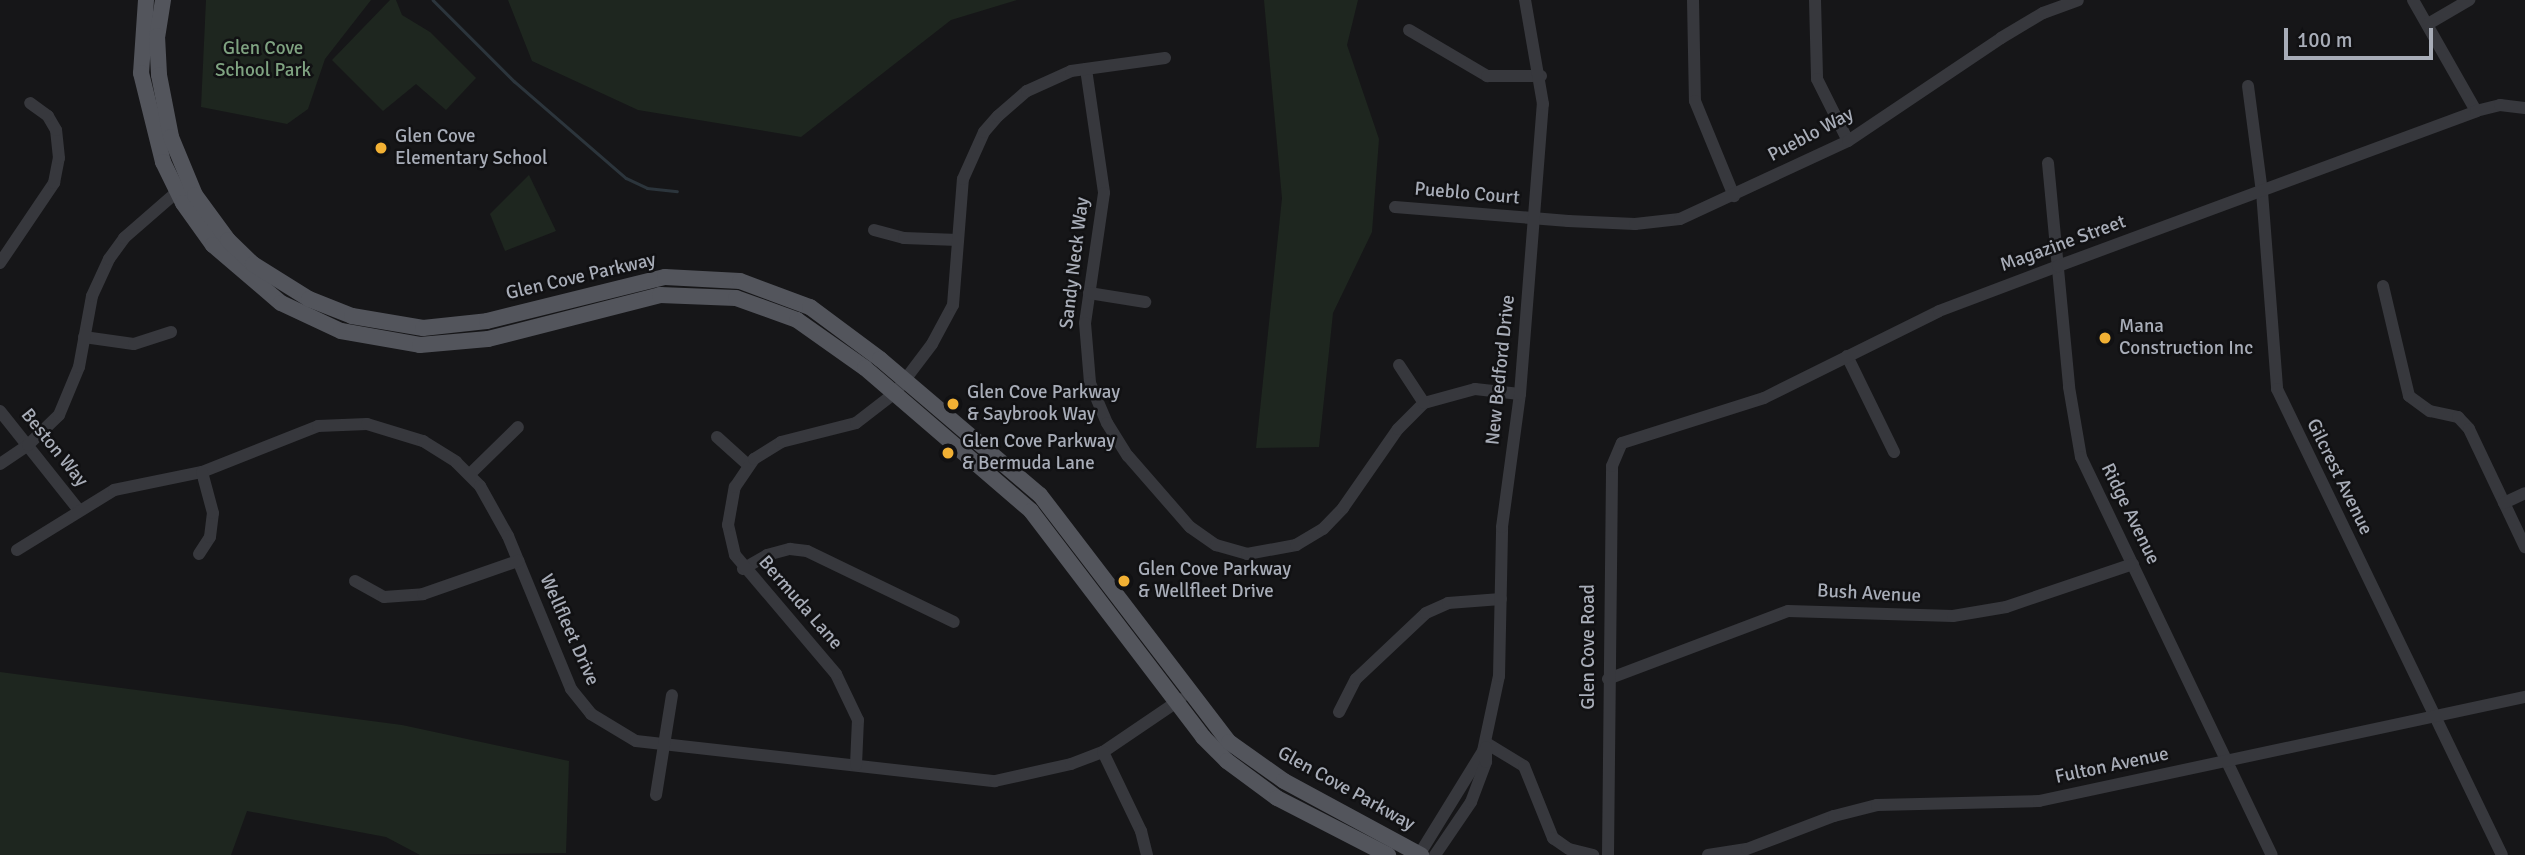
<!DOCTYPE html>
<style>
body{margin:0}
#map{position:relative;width:2525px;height:855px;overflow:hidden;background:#161618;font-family:Signika,sans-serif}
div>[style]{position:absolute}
.green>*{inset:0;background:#1e261f}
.stream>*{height:2.5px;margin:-1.25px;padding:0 1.25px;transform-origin:1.25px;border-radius:1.25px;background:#2c353c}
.minor>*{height:12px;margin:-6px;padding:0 6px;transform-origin:6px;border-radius:6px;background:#37383d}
.major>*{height:16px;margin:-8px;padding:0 8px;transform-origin:8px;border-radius:8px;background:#53555c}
.dots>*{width:19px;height:19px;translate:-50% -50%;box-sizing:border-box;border:4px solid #111113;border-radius:50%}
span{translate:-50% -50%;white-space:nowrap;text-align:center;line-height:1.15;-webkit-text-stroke:5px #111113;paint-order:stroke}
.park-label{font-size:19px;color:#7fa381}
.street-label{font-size:19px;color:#a8adb8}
.poi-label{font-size:19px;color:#a8adb8}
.left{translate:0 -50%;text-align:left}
.scale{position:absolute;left:2284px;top:28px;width:149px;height:32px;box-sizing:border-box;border:4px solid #a8adb8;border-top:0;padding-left:9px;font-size:21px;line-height:24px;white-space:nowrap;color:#a8adb8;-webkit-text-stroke:5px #111113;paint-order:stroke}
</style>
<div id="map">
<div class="green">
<i style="clip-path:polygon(206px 0,371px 0,325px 59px,308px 109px,287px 124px,201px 107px)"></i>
<i style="clip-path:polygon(390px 0,396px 0,402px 15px,430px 32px,476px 78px,446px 110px,416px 84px,383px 111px,332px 60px)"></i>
<i style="clip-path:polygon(508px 0,1017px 0,951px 20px,801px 137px,638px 110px,532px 61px)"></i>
<i style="clip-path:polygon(1264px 0,1358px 0,1347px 45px,1379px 139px,1372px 232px,1333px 313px,1319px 447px,1256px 448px,1282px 198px)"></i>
<i style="clip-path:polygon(529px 175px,556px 231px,505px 251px,490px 214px)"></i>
<i style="clip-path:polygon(0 672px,402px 725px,569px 761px,566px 853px,420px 855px,386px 837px,247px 811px,231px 855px,0 855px)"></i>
</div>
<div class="stream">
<i style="left:433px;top:0;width:115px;rotate:45deg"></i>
<i style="left:514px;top:81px;width:148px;rotate:40.9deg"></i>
<i style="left:626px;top:178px;width:23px;rotate:25deg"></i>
<i style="left:647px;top:188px;width:30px;rotate:6deg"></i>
</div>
<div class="minor">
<i style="left:1693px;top:0;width:101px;rotate:88.9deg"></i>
<i style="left:1695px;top:101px;width:103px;rotate:67.7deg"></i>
<i style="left:1815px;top:0;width:79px;rotate:88.5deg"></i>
<i style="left:1817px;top:79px;width:69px;rotate:63.4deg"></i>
<i style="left:2413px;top:0;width:128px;rotate:60.4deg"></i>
<i style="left:2428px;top:24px;width:48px;rotate:-30.3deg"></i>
<i style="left:1409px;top:30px;width:91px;rotate:30.5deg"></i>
<i style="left:1487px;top:76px;width:54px"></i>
<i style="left:1086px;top:69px;width:125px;rotate:81.7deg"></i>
<i style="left:1104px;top:193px;width:131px;rotate:98.3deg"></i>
<i style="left:1085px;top:323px;width:60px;rotate:85.2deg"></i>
<i style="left:1090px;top:383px;width:43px;rotate:67deg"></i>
<i style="left:1107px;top:423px;width:39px;rotate:58deg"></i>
<i style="left:1128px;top:456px;width:94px;rotate:48.9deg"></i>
<i style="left:1190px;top:527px;width:32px;rotate:35deg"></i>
<i style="left:1216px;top:545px;width:32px;rotate:16deg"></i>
<i style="left:1247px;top:554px;width:50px;rotate:-10.4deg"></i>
<i style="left:1296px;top:545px;width:31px;rotate:-31deg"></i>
<i style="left:1323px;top:529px;width:29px;rotate:-46deg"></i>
<i style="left:1343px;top:508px;width:96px;rotate:-55.2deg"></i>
<i style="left:1398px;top:429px;width:37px;rotate:-45deg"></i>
<i style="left:1424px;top:403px;width:53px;rotate:-15.4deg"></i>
<i style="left:1475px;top:389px;width:45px;rotate:6.3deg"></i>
<i style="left:2248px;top:86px;width:107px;rotate:82.5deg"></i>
<i style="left:2262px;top:192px;width:198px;rotate:85.6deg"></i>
<i style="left:2277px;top:389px;width:517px;rotate:64.23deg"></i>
<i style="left:2048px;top:163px;width:225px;rotate:84.6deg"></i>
<i style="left:2069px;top:387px;width:71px;rotate:80.3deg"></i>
<i style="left:2081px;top:457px;width:441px;rotate:64.4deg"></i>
<i style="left:1395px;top:207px;width:174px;rotate:4.6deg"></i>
<i style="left:1568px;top:221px;width:67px;rotate:2.6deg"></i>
<i style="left:1635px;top:224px;width:45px;rotate:-6.3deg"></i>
<i style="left:1680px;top:219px;width:185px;rotate:-24.9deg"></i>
<i style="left:1848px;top:141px;width:184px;rotate:-33.9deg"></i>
<i style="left:2001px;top:38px;width:49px;rotate:-30.8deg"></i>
<i style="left:2043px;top:13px;width:37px;rotate:-20deg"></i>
<i style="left:874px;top:230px;width:31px;rotate:15deg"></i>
<i style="left:904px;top:238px;width:54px;rotate:2.1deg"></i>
<i style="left:0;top:263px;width:97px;rotate:-56deg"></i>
<i style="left:54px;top:183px;width:25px;rotate:-79deg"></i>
<i style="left:59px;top:158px;width:28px;rotate:-96deg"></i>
<i style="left:56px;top:130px;width:16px;rotate:-120deg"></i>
<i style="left:48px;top:116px;width:22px;rotate:-144deg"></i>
<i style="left:2383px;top:286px;width:113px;rotate:76.7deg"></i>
<i style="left:2409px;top:396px;width:26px;rotate:36deg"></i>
<i style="left:2430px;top:411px;width:29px;rotate:12deg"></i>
<i style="left:2458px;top:417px;width:16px;rotate:47deg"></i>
<i style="left:2469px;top:429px;width:131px;rotate:64.6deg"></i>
<i style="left:1089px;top:293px;width:57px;rotate:9.1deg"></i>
<i style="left:84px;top:337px;width:50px;rotate:8deg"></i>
<i style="left:134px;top:344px;width:39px;rotate:-18deg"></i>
<i style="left:1847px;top:356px;width:107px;rotate:63.9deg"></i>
<i style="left:1399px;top:365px;width:45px;rotate:56.7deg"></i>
<i style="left:0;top:411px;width:125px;rotate:51.5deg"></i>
<i style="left:717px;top:437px;width:42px;rotate:42.1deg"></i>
<i style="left:0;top:464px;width:34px;rotate:-34deg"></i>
<i style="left:28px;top:445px;width:43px;rotate:-44.1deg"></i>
<i style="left:59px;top:415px;width:52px;rotate:-67.4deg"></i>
<i style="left:79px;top:367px;width:72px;rotate:-79.6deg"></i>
<i style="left:92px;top:296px;width:41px;rotate:-65.3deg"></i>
<i style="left:109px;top:259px;width:26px;rotate:-54deg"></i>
<i style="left:124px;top:238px;width:70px;rotate:-41deg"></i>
<i style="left:470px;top:474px;width:67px;rotate:-44.4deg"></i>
<i style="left:2504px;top:503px;width:23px;rotate:-25deg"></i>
<i style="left:17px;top:550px;width:114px;rotate:-31.7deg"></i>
<i style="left:114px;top:490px;width:90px;rotate:-11.6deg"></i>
<i style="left:202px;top:472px;width:125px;rotate:-21.6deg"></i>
<i style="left:318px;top:426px;width:49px;rotate:-2.3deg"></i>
<i style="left:367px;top:424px;width:59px;rotate:16.9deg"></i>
<i style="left:423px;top:441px;width:39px;rotate:32deg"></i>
<i style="left:456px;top:462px;width:34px;rotate:45deg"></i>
<i style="left:480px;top:486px;width:57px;rotate:60.8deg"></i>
<i style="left:508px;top:536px;width:165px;rotate:67.6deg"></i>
<i style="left:571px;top:689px;width:32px;rotate:51deg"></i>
<i style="left:591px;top:714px;width:52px;rotate:31deg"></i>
<i style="left:636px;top:741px;width:361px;rotate:6.4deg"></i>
<i style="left:995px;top:781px;width:78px;rotate:-12.6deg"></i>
<i style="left:1071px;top:764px;width:34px;rotate:-21deg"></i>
<i style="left:1103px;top:752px;width:94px;rotate:-34.2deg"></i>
<i style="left:199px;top:554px;width:20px;rotate:-57deg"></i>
<i style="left:210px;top:537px;width:24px;rotate:-83deg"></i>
<i style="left:213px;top:513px;width:42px;rotate:-105deg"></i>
<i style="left:743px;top:569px;width:28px;rotate:-30deg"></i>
<i style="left:767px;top:555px;width:24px;rotate:-15deg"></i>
<i style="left:790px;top:549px;width:17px;rotate:7deg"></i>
<i style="left:807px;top:551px;width:163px;rotate:25.8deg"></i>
<i style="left:355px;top:581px;width:33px;rotate:29deg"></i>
<i style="left:384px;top:597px;width:39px;rotate:-4deg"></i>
<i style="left:423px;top:594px;width:101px;rotate:-19.2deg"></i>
<i style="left:1608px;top:679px;width:192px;rotate:-20.7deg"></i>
<i style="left:1788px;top:611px;width:165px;rotate:1.7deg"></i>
<i style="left:1953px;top:616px;width:54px;rotate:-9.6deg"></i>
<i style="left:2006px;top:607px;width:134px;rotate:-18.7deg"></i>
<i style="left:1339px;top:712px;width:37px;rotate:-63deg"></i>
<i style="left:1356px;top:679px;width:96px;rotate:-43.3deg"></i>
<i style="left:1426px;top:613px;width:24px;rotate:-24deg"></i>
<i style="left:1448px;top:603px;width:53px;rotate:-4.3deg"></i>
<i style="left:1486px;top:743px;width:44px;rotate:31.2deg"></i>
<i style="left:1524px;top:766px;width:78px;rotate:68.1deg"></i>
<i style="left:1553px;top:838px;width:19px;rotate:35deg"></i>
<i style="left:1569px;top:849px;width:25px;rotate:14deg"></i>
<i style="left:1103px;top:752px;width:88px;rotate:64.3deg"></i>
<i style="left:1141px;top:831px;width:25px;rotate:76deg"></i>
<i style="left:856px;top:765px;width:45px;rotate:-87.5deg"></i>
<i style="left:858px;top:720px;width:51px;rotate:-115.6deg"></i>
<i style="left:836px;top:674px;width:156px;rotate:-130.3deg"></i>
<i style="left:735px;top:555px;width:31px;rotate:-103deg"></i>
<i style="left:728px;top:525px;width:39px;rotate:-80deg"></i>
<i style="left:735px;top:487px;width:34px;rotate:-56deg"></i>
<i style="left:754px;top:459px;width:32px;rotate:-32deg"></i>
<i style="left:781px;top:442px;width:77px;rotate:-14.2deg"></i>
<i style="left:856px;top:423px;width:49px;rotate:-37.6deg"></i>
<i style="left:895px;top:393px;width:61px;rotate:-52.9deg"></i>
<i style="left:932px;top:344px;width:44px;rotate:-61.7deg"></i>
<i style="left:953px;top:305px;width:126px;rotate:-85.5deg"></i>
<i style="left:963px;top:179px;width:51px;rotate:-65.9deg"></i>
<i style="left:984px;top:132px;width:21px;rotate:-49deg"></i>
<i style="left:998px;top:116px;width:38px;rotate:-41deg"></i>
<i style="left:1027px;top:91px;width:48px;rotate:-24.4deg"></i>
<i style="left:1071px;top:71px;width:95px;rotate:-7.9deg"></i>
<i style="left:656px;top:795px;width:101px;rotate:-80.9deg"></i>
<i style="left:1419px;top:855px;width:122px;rotate:-58.4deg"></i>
<i style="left:1483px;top:751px;width:77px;rotate:-78deg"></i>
<i style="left:1499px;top:676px;width:149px;rotate:-88.8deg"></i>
<i style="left:1502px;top:527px;width:134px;rotate:-82.3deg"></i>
<i style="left:1520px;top:394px;width:291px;rotate:-85.5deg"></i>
<i style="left:1543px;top:104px;width:106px;rotate:-99.8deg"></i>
<i style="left:1435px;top:855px;width:64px;rotate:-55.8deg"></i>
<i style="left:1471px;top:802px;width:43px;rotate:-69.4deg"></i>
<i style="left:1486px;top:762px;width:15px;rotate:-90deg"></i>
<i style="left:1608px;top:855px;width:389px;rotate:-89.4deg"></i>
<i style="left:1612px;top:466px;width:25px;rotate:-67deg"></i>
<i style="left:1622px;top:443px;width:149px;rotate:-17.6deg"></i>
<i style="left:1764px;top:398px;width:195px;rotate:-26.4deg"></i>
<i style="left:1939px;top:311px;width:127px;rotate:-20.7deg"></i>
<i style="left:2058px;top:266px;width:446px;rotate:-20.3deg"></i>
<i style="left:2476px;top:111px;width:25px;rotate:-14deg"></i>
<i style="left:2500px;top:105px;width:25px;rotate:7deg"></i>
<i style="left:1708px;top:855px;width:39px;rotate:-9deg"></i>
<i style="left:1747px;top:849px;width:93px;rotate:-20.8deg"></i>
<i style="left:1834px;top:816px;width:44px;rotate:-14.3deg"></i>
<i style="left:1877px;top:805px;width:162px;rotate:-1.4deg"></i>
<i style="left:2039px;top:801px;width:497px;rotate:-12.1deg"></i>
</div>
<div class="major">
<i style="left:146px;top:0;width:73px;rotate:93.9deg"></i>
<i style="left:141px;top:73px;width:92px;rotate:76.1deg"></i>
<i style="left:163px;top:162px;width:46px;rotate:64deg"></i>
<i style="left:183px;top:203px;width:52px;rotate:54.5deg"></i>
<i style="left:213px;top:245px;width:89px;rotate:40.5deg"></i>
<i style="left:281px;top:303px;width:66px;rotate:25deg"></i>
<i style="left:341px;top:331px;width:80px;rotate:10deg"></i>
<i style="left:420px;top:345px;width:68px;rotate:-5deg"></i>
<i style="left:488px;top:339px;width:178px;rotate:-14.3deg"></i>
<i style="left:660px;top:295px;width:76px;rotate:2.3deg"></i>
<i style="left:736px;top:298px;width:65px;rotate:19.8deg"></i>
<i style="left:797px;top:320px;width:83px;rotate:35.2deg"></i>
<i style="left:865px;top:368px;width:219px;rotate:40.7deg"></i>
<i style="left:1031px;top:511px;width:284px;rotate:52.7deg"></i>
<i style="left:1203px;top:737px;width:34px;rotate:45deg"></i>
<i style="left:1227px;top:761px;width:62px;rotate:36.5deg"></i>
<i style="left:1277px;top:798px;width:125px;rotate:27.2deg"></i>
<i style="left:163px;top:0;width:36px;rotate:99deg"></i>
<i style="left:157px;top:36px;width:39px;rotate:87deg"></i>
<i style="left:159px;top:75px;width:63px;rotate:79deg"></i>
<i style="left:171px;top:137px;width:63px;rotate:67.5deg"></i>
<i style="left:195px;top:195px;width:56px;rotate:53.7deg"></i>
<i style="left:228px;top:240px;width:35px;rotate:44deg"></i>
<i style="left:253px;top:264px;width:66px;rotate:32deg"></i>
<i style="left:309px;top:299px;width:46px;rotate:21.6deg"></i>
<i style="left:352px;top:316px;width:72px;rotate:9.6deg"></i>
<i style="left:423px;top:328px;width:64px;rotate:-6.2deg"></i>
<i style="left:487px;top:321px;width:183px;rotate:-13.9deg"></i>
<i style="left:665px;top:277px;width:75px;rotate:3.1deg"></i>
<i style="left:740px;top:281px;width:75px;rotate:20.4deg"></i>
<i style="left:810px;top:307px;width:87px;rotate:36.6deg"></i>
<i style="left:880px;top:359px;width:210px;rotate:40.4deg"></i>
<i style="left:1040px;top:495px;width:311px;rotate:52.6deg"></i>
<i style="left:1229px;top:742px;width:67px;rotate:35.3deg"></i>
<i style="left:1284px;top:781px;width:156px;rotate:28.4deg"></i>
</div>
<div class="dots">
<i style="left:381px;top:148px;background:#f2b134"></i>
<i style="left:2105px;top:338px;background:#f2b134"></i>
<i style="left:953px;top:404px;background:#f2b134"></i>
<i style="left:948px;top:453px;background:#f2b134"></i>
<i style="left:1124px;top:581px;background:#f2b134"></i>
</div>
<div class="park-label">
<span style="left:263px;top:60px">Glen Cove<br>School Park</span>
</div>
<div class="street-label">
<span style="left:1811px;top:135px;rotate:-28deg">Pueblo Way</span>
<span style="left:1467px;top:194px;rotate:5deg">Pueblo Court</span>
<span style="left:2063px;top:244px;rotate:-20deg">Magazine Street</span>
<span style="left:1075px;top:263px;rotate:-83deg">Sandy Neck Way</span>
<span style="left:581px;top:277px;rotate:-13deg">Glen Cove Parkway</span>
<span style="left:1501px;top:370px;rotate:-84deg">New Bedford Drive</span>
<span style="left:54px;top:448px;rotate:51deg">Beston Way</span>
<span style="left:2339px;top:477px;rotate:64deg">Gilcrest Avenue</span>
<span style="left:2130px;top:514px;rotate:64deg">Ridge Avenue</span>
<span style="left:1869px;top:594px;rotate:3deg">Bush Avenue</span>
<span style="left:800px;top:603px;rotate:49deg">Bermuda Lane</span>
<span style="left:569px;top:630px;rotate:66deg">Wellfleet Drive</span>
<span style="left:1589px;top:647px;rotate:-90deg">Glen Cove Road</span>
<span style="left:2112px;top:766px;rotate:-12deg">Fulton Avenue</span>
<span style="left:1346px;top:789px;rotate:29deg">Glen Cove Parkway</span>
</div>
<div class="poi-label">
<span class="left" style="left:395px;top:148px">Glen Cove<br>Elementary School</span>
<span class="left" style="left:2119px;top:338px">Mana<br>Construction Inc</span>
<span class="left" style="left:967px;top:404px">Glen Cove Parkway<br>&amp; Saybrook Way</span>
<span class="left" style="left:962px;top:453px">Glen Cove Parkway<br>&amp; Bermuda Lane</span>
<span class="left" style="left:1138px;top:581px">Glen Cove Parkway<br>&amp; Wellfleet Drive</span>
</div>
<div class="scale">100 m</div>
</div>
